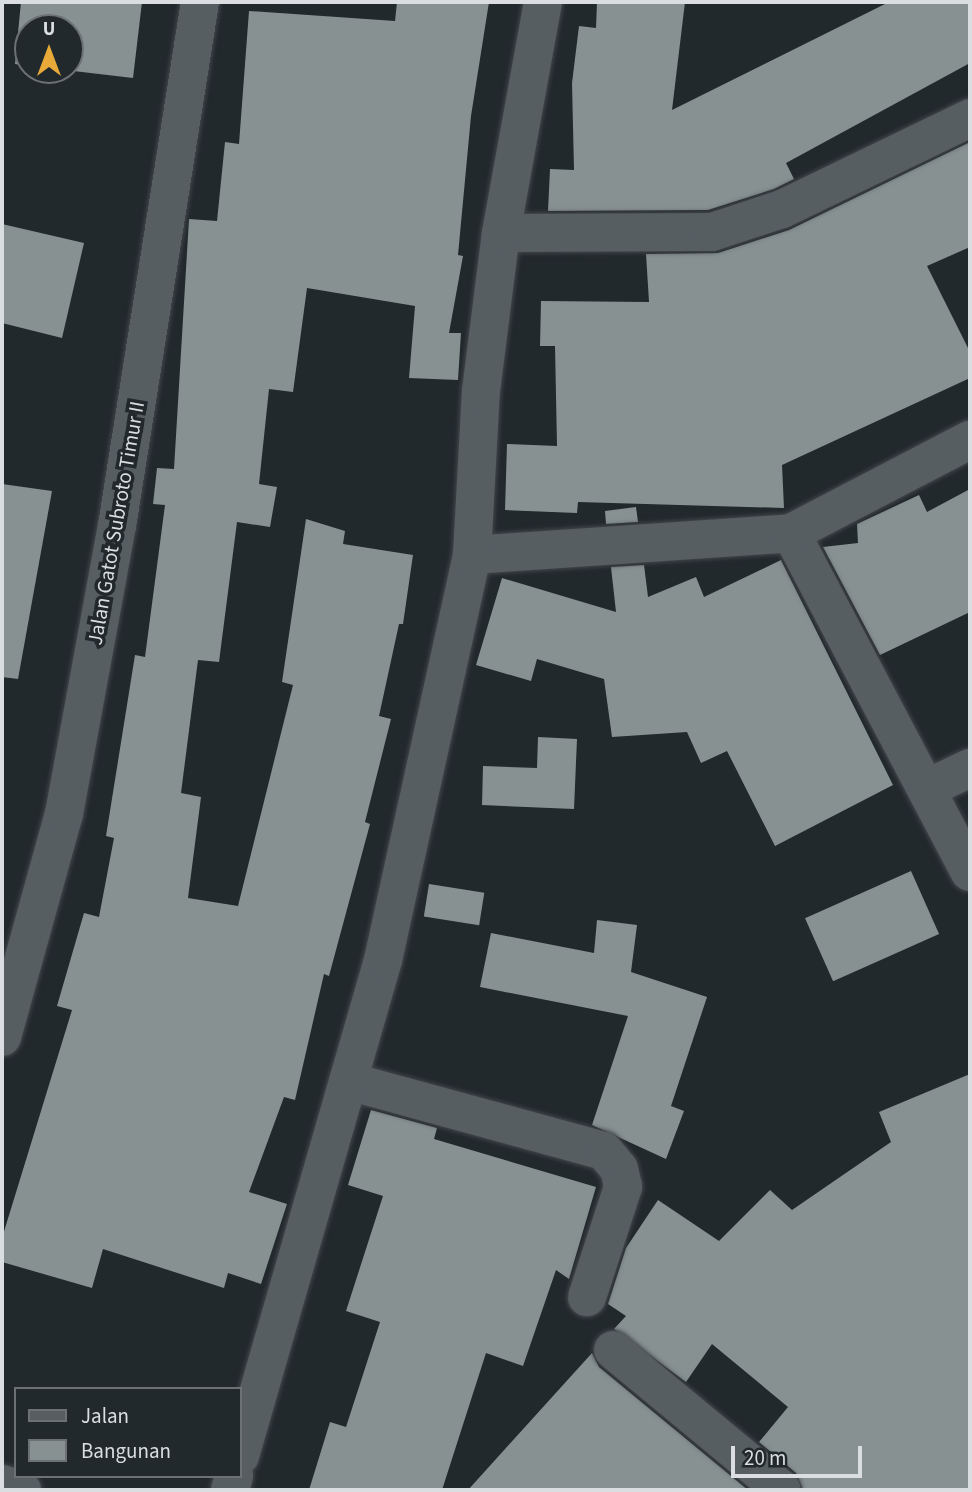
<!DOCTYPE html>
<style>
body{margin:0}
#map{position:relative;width:972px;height:1492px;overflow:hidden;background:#22292d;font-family:"Source Sans 3",sans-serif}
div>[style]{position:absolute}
.building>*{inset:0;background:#879192;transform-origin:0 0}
.roads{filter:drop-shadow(0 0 2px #42464a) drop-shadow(0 0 2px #42464a)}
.minor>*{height:38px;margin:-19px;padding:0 19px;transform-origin:19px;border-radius:19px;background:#565e62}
span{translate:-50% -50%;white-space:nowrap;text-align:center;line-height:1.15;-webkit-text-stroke:7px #22292d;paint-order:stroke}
.street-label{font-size:21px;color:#dadee1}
.frame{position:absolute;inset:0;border:4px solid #dadee1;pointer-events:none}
.legend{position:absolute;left:14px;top:1387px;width:228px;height:91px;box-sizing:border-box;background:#22292d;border:2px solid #6c7175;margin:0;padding:9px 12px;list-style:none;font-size:21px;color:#dadee1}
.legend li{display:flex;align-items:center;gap:14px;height:35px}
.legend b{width:35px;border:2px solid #6c7175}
.north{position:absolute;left:14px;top:14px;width:70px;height:70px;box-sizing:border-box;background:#22292d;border:2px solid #6c7175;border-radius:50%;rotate:0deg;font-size:19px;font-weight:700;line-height:28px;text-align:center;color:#dadee1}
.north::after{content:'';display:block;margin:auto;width:24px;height:32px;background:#eaaa39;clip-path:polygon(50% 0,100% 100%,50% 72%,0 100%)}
.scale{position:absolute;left:731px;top:1446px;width:131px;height:32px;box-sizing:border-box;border:4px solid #dadee1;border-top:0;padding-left:9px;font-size:21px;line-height:24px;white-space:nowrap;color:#dadee1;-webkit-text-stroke:5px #22292d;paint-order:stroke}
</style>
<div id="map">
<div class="building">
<i style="clip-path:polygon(21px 2px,142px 2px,133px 78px,65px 70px,70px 70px,70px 28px,28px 28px,28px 66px,15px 64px)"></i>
<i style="clip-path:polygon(397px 2px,489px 2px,471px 116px,458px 255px,463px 256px,449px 333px,461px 333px,458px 380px,409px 378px,415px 306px,307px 288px,293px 392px,269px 389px,259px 484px,277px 487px,270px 527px,237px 522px,219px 662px,198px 660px,181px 793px,201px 797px,188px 898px,238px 906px,293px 685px,282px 682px,306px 519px,345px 531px,343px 544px,413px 555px,403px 624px,399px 624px,379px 716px,391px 719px,365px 822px,370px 824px,329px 976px,324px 974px,295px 1100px,284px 1097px,249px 1192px,287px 1204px,261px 1284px,228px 1273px,224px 1288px,103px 1249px,92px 1288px,2px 1262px,2px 1238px,72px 1010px,57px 1006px,84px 913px,99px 917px,114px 838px,106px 836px,135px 655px,145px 657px,165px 505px,153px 504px,157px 468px,174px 469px,189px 219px,217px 221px,225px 142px,239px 144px,249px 11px,395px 21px)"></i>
<i style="clip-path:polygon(597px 2px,685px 2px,672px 110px,889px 2px,970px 2px,970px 63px,786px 163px,794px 179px,774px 189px,708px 210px,548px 211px,550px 169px,574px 170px,572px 83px,579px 26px,596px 28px)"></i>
<i style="clip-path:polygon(970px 142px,970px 247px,927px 266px,970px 352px,970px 378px,782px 465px,784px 508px,578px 502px,577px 513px,505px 510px,507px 444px,557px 446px,555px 346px,540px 346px,541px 301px,649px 302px,646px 254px,718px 253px,789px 230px)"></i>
<i style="clip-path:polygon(2px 224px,84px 243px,62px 338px,2px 323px)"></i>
<i style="clip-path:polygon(2px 484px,52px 491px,18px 679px,2px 677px)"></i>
<i style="clip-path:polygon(970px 489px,970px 612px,880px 655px,823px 547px,858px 543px,857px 524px,919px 495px,927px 512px)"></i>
<i style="clip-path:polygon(636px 507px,638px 522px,606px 524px,605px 511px)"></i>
<i style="clip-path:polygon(781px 560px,893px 785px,775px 846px,727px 751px,701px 763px,687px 732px,612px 737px,604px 679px,537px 659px,531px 681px,476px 665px,502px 578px,616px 612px,611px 567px,644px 565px,648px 597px,696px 577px,704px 597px)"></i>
<i style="clip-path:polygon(538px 737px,577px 739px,574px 809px,482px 805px,483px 766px,537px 768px)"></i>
<i style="left:911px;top:871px;width:69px;height:116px;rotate:66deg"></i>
<i style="left:429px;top:884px;width:56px;height:33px;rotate:9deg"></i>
<i style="clip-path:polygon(597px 920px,637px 925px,631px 972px,707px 997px,671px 1106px,684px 1111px,666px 1159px,592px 1125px,628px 1016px,480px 987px,491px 933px,594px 953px)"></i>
<i style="clip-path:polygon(970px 1074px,970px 1490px,803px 1490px,796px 1473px,759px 1442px,788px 1407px,712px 1344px,686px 1382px,614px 1329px,626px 1316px,608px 1304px,626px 1248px,658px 1200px,719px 1241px,770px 1190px,792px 1210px,891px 1142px,879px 1112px)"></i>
<i style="clip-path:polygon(371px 1110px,437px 1128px,434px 1139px,596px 1187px,569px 1279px,556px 1270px,523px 1366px,486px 1353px,442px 1490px,309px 1490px,330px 1422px,346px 1427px,380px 1322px,346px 1311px,383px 1196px,348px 1185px)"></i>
<i style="clip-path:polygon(592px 1353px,599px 1367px,748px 1490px,468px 1490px)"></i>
</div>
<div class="roads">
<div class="minor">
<i style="left:501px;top:233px;width:211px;rotate:-0.3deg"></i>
<i style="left:712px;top:232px;width:74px;rotate:-18.2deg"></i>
<i style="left:782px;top:209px;width:209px;rotate:-25.8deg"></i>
<i style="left:791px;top:533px;width:383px;rotate:62.2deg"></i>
<i style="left:472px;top:555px;width:320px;rotate:-3.9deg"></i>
<i style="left:791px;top:533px;width:202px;rotate:-27.5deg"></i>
<i style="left:928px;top:788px;width:47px;rotate:-25.5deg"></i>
<i style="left:2px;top:1037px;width:231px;rotate:-74.5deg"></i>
<i style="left:64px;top:814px;width:293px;rotate:-79.6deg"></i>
<i style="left:117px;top:526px;width:531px;rotate:-81deg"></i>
<i style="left:348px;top:1081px;width:265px;rotate:15.3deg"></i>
<i style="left:604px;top:1151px;width:23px;rotate:50deg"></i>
<i style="left:619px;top:1169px;width:18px;rotate:77deg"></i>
<i style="left:623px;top:1187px;width:116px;rotate:108.1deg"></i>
<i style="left:613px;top:1350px;width:219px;rotate:39.6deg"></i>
<i style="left:240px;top:1456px;width:516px;rotate:-73.92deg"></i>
<i style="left:383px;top:960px;width:415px;rotate:-77.6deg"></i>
<i style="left:472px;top:555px;width:164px;rotate:-86.9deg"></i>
<i style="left:481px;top:391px;width:159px;rotate:-82.8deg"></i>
<i style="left:501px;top:233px;width:235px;rotate:-79.7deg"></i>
<i style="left:2px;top:1484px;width:21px;rotate:17deg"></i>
<i style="left:230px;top:1490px;width:15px;rotate:-74deg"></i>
</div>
</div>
<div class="street-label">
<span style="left:116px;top:523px;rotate:-80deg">Jalan Gatot Subroto Timur II</span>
</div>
<div class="frame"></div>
<ul class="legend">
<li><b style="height:9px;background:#565e62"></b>Jalan</li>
<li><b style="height:19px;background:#879192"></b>Bangunan</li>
</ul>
<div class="north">U</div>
<div class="scale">20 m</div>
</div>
